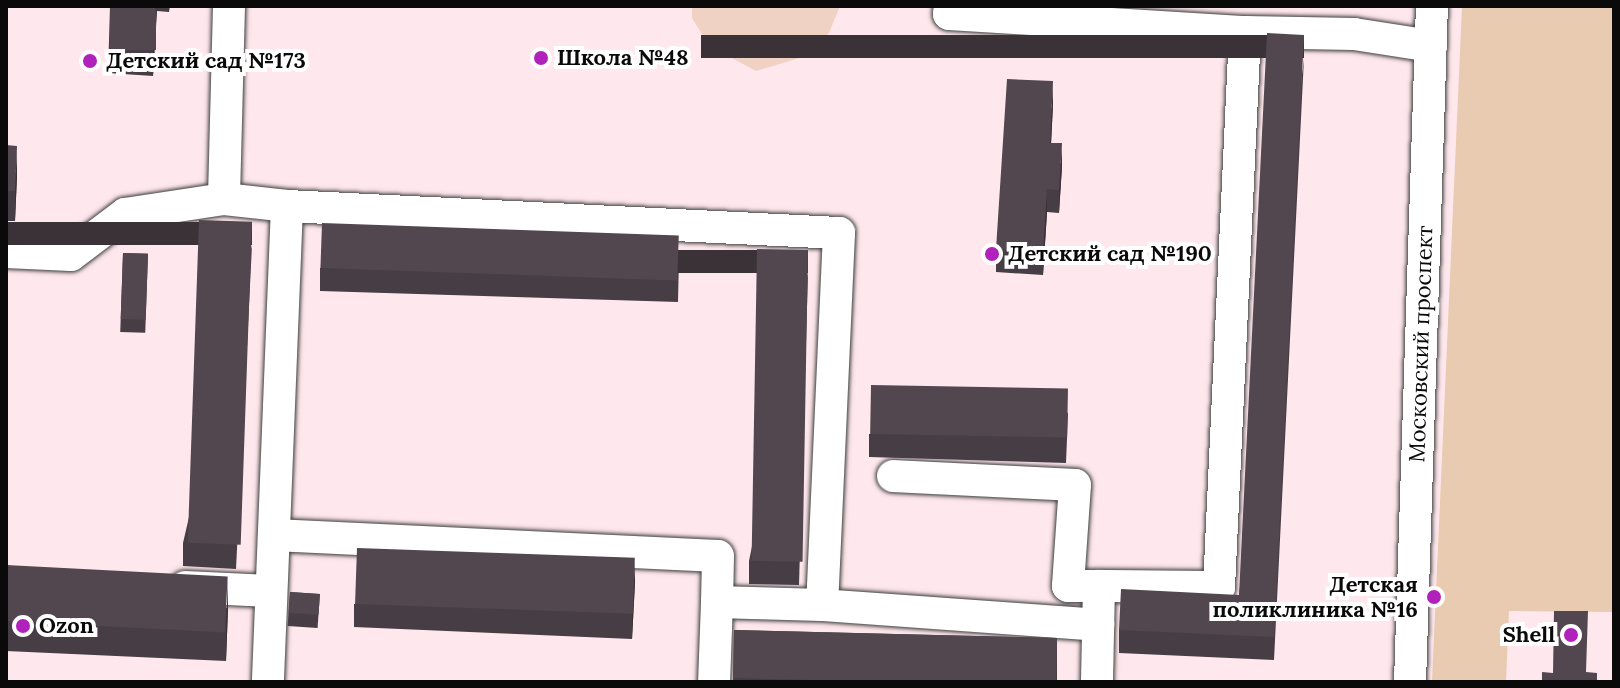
<!DOCTYPE html>
<meta charset="utf-8">
<style>
body{margin:0}
#map{position:relative;width:1620px;height:688px;overflow:hidden;background:#ffe8ed;font-family:Lora,serif}
div>[style]{position:absolute}
.green>*{inset:0;background:#e9cbb2}
.pitch>*{inset:0;background:#f0d2c4}
.roads{filter:drop-shadow(0 0 2px #3d3d3d) drop-shadow(0 0 2px #3d3d3d)}
.minor>*{height:32px;margin:-16px;padding:0 16px;transform-origin:16px;border-radius:16px;background:#fff}
.wall>*{inset:0;background:#473d44;transform-origin:0 0}
.shaded-wall>*{inset:0;background:#3a3237;transform-origin:0 0}
.building>*{inset:0;background:#53474f;transform-origin:0 0}
.dots>*{width:22px;height:22px;translate:-50% -50%;box-sizing:border-box;border:4px solid #fff;border-radius:50%}
span{translate:-50% -50%;white-space:nowrap;text-align:center;line-height:1.15;-webkit-text-stroke:8px #fff;paint-order:stroke}
.poi-label{font-size:22px;color:#0a0a0a;font-weight:700}
.left{translate:0 -50%;text-align:left}
.right{translate:-100% -50%;text-align:right}
.street-label{font-size:22px;color:#0a0a0a}
.frame{position:absolute;inset:0;border:8px solid #0a0a0a;pointer-events:none}
</style>
<div id="map">
<div class="green">
<i style="clip-path:polygon(1462px 6px,1614px 6px,1614px 612px,1509px 611px,1506px 682px,1432px 682px)"></i>
</div>
<div class="pitch">
<i style="clip-path:polygon(692px 6px,840px 6px,829px 33px,806px 56px,756px 71px,709px 46px,692px 18px)"></i>
</div>
<div class="roads">
<div class="minor">
<i style="left:229px;top:6px;width:193px;rotate:91.5deg"></i>
<i style="left:224px;top:199px;width:63px;rotate:6.3deg"></i>
<i style="left:287px;top:206px;width:476px;rotate:92.3deg"></i>
<i style="left:950px;top:6px;width:8px;rotate:97deg"></i>
<i style="left:949px;top:14px;width:297px;rotate:3.5deg"></i>
<i style="left:1245px;top:32px;width:556px;rotate:92.68deg"></i>
<i style="left:1219px;top:587px;width:120px;rotate:-179.5deg"></i>
<i style="left:1099px;top:586px;width:96px;rotate:91.2deg"></i>
<i style="left:1245px;top:32px;width:109px;rotate:1.1deg"></i>
<i style="left:1354px;top:34px;width:78px;rotate:8.9deg"></i>
<i style="left:287px;top:206px;width:553px;rotate:2.8deg"></i>
<i style="left:839px;top:233px;width:372px;rotate:92.6deg"></i>
<i style="left:822px;top:605px;width:105px;rotate:-178.4deg"></i>
<i style="left:717px;top:602px;width:80px;rotate:92.1deg"></i>
<i style="left:6px;top:252px;width:65px;rotate:2.6deg"></i>
<i style="left:71px;top:255px;width:68px;rotate:-37.2deg"></i>
<i style="left:125px;top:214px;width:100px;rotate:-8.6deg"></i>
<i style="left:893px;top:476px;width:182px;rotate:2.8deg"></i>
<i style="left:1075px;top:485px;width:101px;rotate:94deg"></i>
<i style="left:1068px;top:586px;width:31px"></i>
<i style="left:274px;top:535px;width:444px;rotate:2.7deg"></i>
<i style="left:718px;top:556px;width:46px;rotate:91.2deg"></i>
<i style="left:185px;top:587px;width:85px;rotate:2.7deg"></i>
<i style="left:822px;top:605px;width:277px;rotate:4.1deg"></i>
<i style="left:1410px;top:682px;width:676px;rotate:-88.14deg"></i>
</div>
</div>
<div class="wall">
<i style="clip-path:polygon(110px 6px,170px 6px,169px 12px,157px 11px,153px 76px,108px 73px)"></i>
<i style="clip-path:polygon(1304px 58px,1274px 660px,1119px 653px,1119px 630px,1239px 595px)"></i>
<i style="clip-path:polygon(1053px 104px,1051px 143px,1062px 166px,1059px 213px,1047px 212px,1043px 275px,996px 272px,996px 249px)"></i>
<i style="clip-path:polygon(6px 145px,17px 176px,15px 221px,6px 221px)"></i>
<i style="clip-path:polygon(252px 245px,236px 569px,183px 566px,183px 543px)"></i>
<i style="left:123px;top:253px;width:25px;height:79px;rotate:2deg"></i>
<i style="clip-path:polygon(679px 256px,678px 302px,320px 291px,320px 268px)"></i>
<i style="clip-path:polygon(808px 273px,799px 585px,749px 584px,749px 561px)"></i>
<i style="clip-path:polygon(1068px 413px,1066px 463px,869px 457px,869px 434px)"></i>
<i style="clip-path:polygon(6px 565px,228px 608px,226px 661px,6px 651px)"></i>
<i style="clip-path:polygon(635px 582px,632px 639px,354px 627px,354px 604px)"></i>
<i style="left:290px;top:592px;width:30px;height:34px;rotate:4deg"></i>
<i style="clip-path:polygon(734px 630px,1057px 638px,1057px 682px,733px 682px)"></i>
</div>
<div class="shaded-wall">
<i style="clip-path:polygon(156px 6px,157px 6px,153px 76px,153px 53px)"></i>
<i style="left:1304px;top:35px;width:23px;height:603px;rotate:90deg"></i>
<i style="clip-path:polygon(1053px 81px,1053px 104px,1050px 166px,1050px 143px)"></i>
<i style="clip-path:polygon(1062px 143px,1062px 166px,1059px 213px,1059px 190px)"></i>
<i style="clip-path:polygon(17px 146px,17px 176px,15px 221px,15px 191px)"></i>
<i style="clip-path:polygon(1047px 189px,1047px 212px,1043px 275px,1043px 252px)"></i>
<i style="left:252px;top:222px;width:23px;height:324px;rotate:90deg"></i>
<i style="left:808px;top:250px;width:23px;height:312px;rotate:90deg"></i>
<i style="clip-path:polygon(635px 560px,635px 582px,632px 639px,632px 616px)"></i>
<i style="clip-path:polygon(228px 578px,228px 608px,226px 661px,226px 631px)"></i>
</div>
<div class="building">
<i style="left:110px;top:6px;width:46px;height:44px"></i>
<i style="clip-path:polygon(1267px 33px,1304px 35px,1274px 637px,1119px 630px,1121px 589px,1239px 595px)"></i>
<i style="clip-path:polygon(1007px 79px,1053px 81px,1050px 143px,1062px 143px,1059px 190px,1047px 189px,1043px 252px,996px 249px)"></i>
<i style="clip-path:polygon(6px 145px,17px 146px,15px 191px,6px 191px)"></i>
<i style="left:199px;top:220px;width:53px;height:323px;rotate:2deg"></i>
<i style="left:322px;top:223px;width:357px;height:45px;rotate:2deg"></i>
<i style="left:757px;top:249px;width:51px;height:312px;rotate:1deg"></i>
<i style="left:123px;top:253px;width:25px;height:66px;rotate:2deg"></i>
<i style="left:871px;top:385px;width:197px;height:49px;rotate:1deg"></i>
<i style="left:357px;top:548px;width:278px;height:56px;rotate:2deg"></i>
<i style="left:6px;top:565px;width:222px;height:56px;rotate:3deg"></i>
<i style="left:290px;top:592px;width:30px;height:21px;rotate:4deg"></i>
<i style="clip-path:polygon(1554px 611px,1588px 611px,1586px 672px,1597px 673px,1597px 682px,1542px 682px,1542px 672px,1553px 673px)"></i>
<i style="clip-path:polygon(734px 630px,1057px 638px,1056px 682px,886px 682px,733px 678px)"></i>
</div>
<div class="dots">
<i style="left:541px;top:58px;background:#b022bb"></i>
<i style="left:90px;top:61px;background:#b022bb"></i>
<i style="left:992px;top:254px;background:#b022bb"></i>
<i style="left:1434px;top:597px;background:#b022bb"></i>
<i style="left:23px;top:626px;background:#b022bb"></i>
<i style="left:1571px;top:635px;background:#b022bb"></i>
</div>
<div class="poi-label">
<span class="left" style="left:557px;top:58px">Школа №48</span>
<span class="left" style="left:106px;top:61px">Детский сад №173</span>
<span class="left" style="left:1008px;top:254px">Детский сад №190</span>
<span class="right" style="left:1418px;top:597px">Детская<br>поликлиника №16</span>
<span class="left" style="left:39px;top:626px">Ozon</span>
<span class="right" style="left:1555px;top:635px">Shell</span>
</div>
<div class="street-label">
<span style="left:1421px;top:344px;rotate:-88deg">Московский проспект</span>
</div>
<div class="frame"></div>
</div>
